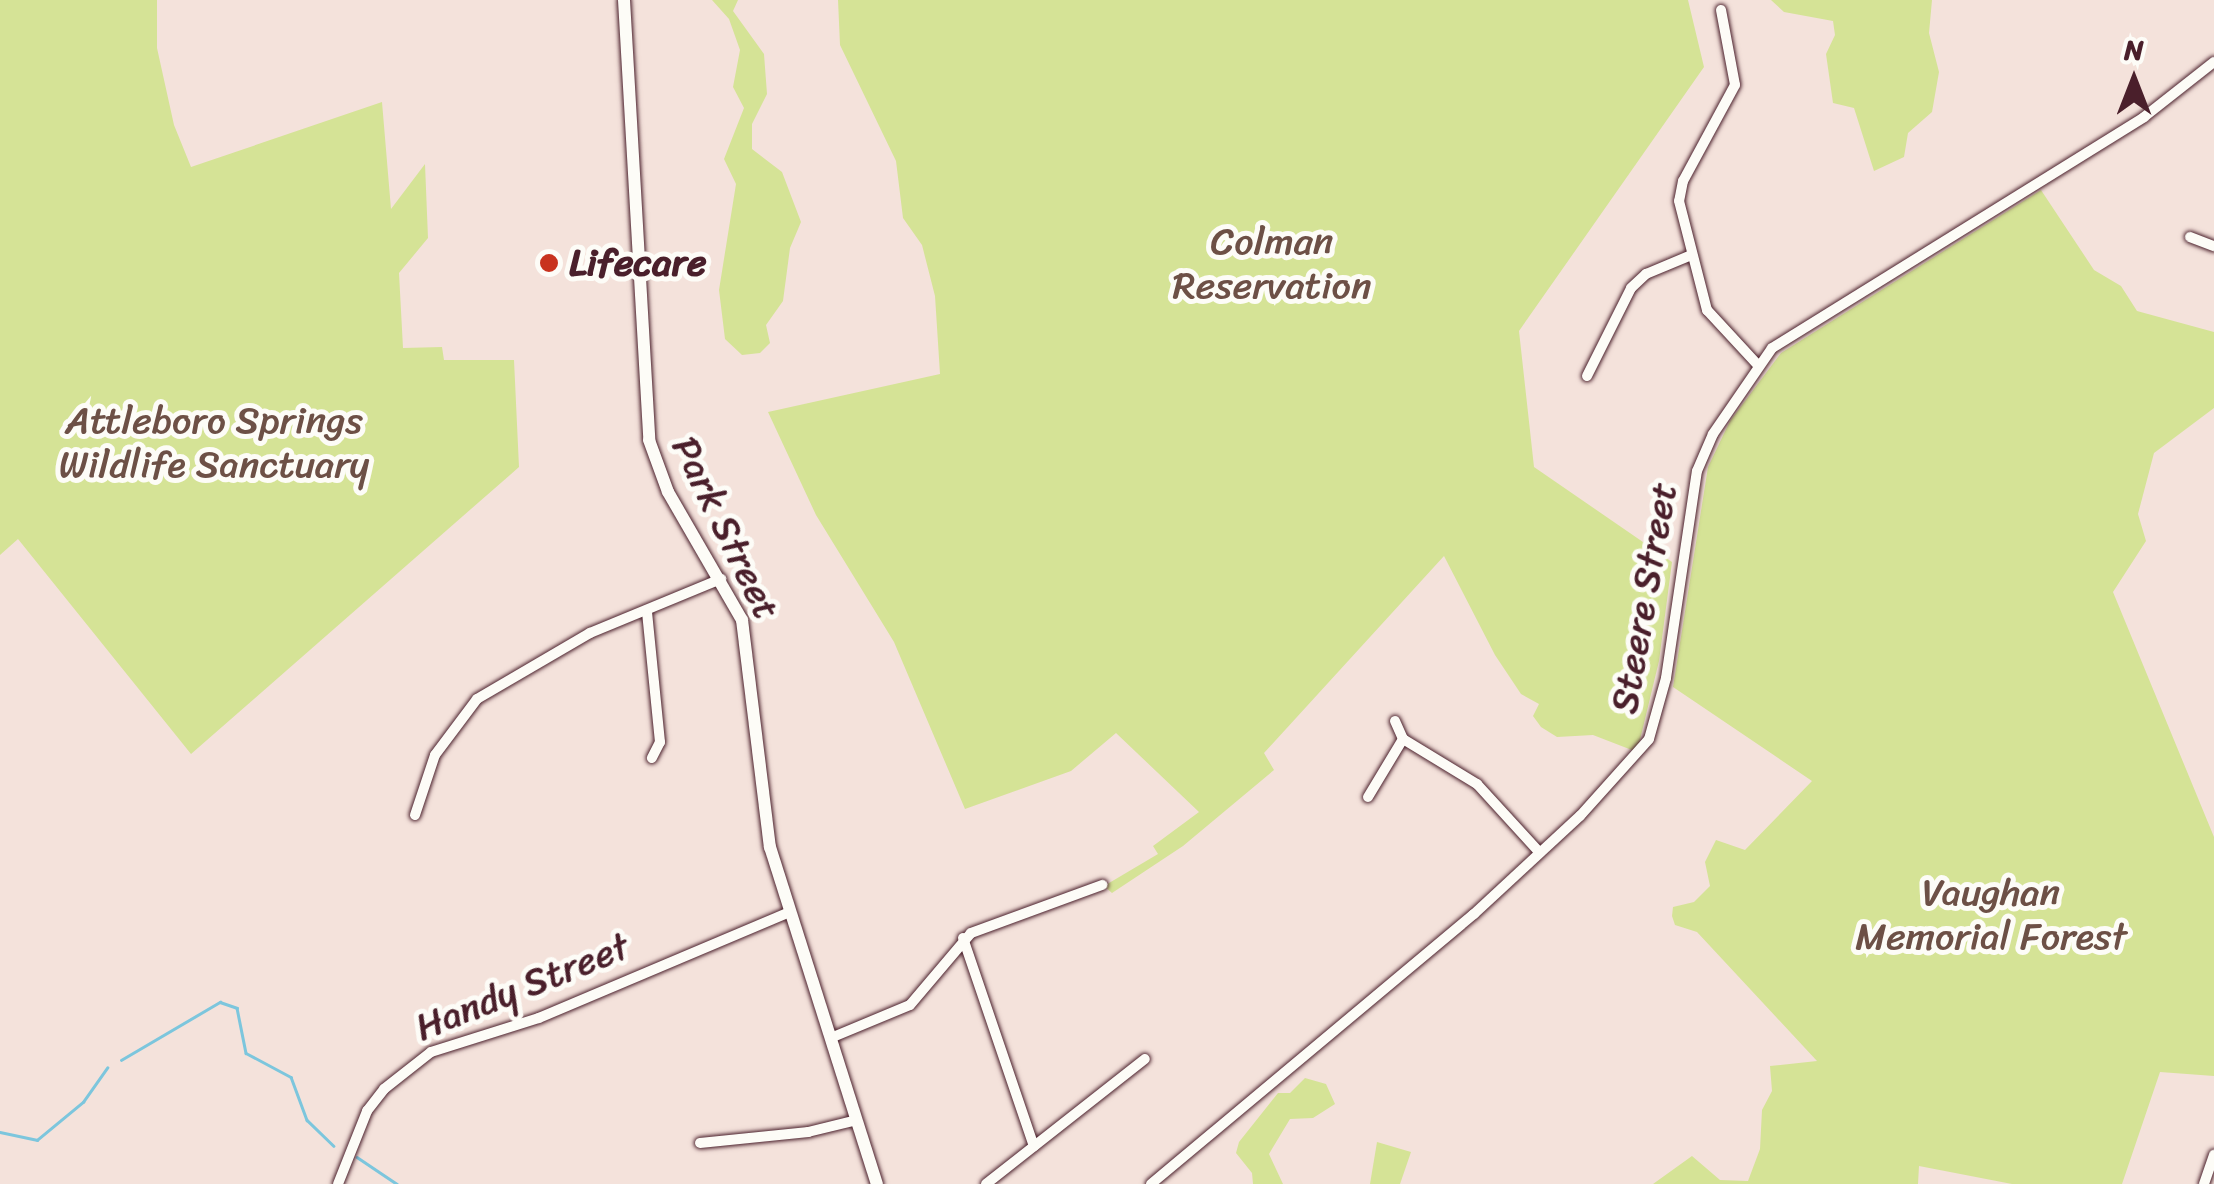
<!DOCTYPE html>
<style>
body{margin:0}
#map{position:relative;width:2214px;height:1184px;overflow:hidden;background:#f4e2db;font-family:Sriracha,sans-serif}
div>[style]{position:absolute}
.green>*{inset:0;background:#d5e396}
.stream>*{height:2.5px;margin:-1.25px;padding:0 1.25px;transform-origin:1.25px;border-radius:1.25px;background:#7cc6dd}
.roads{filter:drop-shadow(0 0 2px #4a1f2b) drop-shadow(0 0 2px #4a1f2b)}
.minor>*{height:10px;margin:-5px;padding:0 5px;transform-origin:5px;border-radius:5px;background:#fdfcf7}
.major>*{height:12px;margin:-6px;padding:0 6px;transform-origin:6px;border-radius:6px;background:#fdfcf7}
.dots>*{width:28px;height:28px;translate:-50% -50%;box-sizing:border-box;border:5px solid #fdfcf7;border-radius:50%}
span{translate:-50% -50%;white-space:nowrap;text-align:center;line-height:1.15;-webkit-text-stroke:10px #fdfcf7;paint-order:stroke}
.park-label{font-size:38px;color:#6d5046}
.poi-label{font-size:38px;color:#4a1f2b;font-weight:700}
.left{translate:0 -50%;text-align:left}
.street-label{font-size:38px;color:#4a1f2b}
.north{position:absolute;left:2084px;top:30px;width:100px;height:100px;-webkit-text-stroke:8px #fdfcf7;paint-order:stroke;rotate:0deg;font-size:28px;font-weight:700;line-height:40px;text-align:center;color:#4a1f2b}
.north::after{content:'';display:block;margin:auto;width:35px;height:45px;background:#4a1f2b;clip-path:polygon(50% 0,100% 100%,50% 72%,0 100%)}
</style>
<div id="map">
<div class="green">
<i style="clip-path:polygon(0 0,157px 0,157px 48px,174px 125px,191px 167px,382px 102px,391px 209px,425px 164px,428px 238px,399px 273px,403px 348px,442px 347px,444px 360px,514px 360px,519px 467px,191px 754px,18px 539px,0 555px)"></i>
<i style="clip-path:polygon(712px 0,738px 0,733px 11px,764px 54px,767px 94px,752px 124px,752px 149px,782px 172px,801px 222px,790px 248px,783px 301px,766px 325px,770px 343px,760px 353px,742px 355px,725px 339px,719px 290px,736px 184px,724px 159px,744px 108px,733px 87px,740px 50px,729px 19px)"></i>
<i style="clip-path:polygon(838px 0,1688px 0,1704px 67px,1519px 331px,1534px 467px,1672px 562px,1659px 661px,1637px 752px,1593px 735px,1557px 737px,1541px 727px,1533px 716px,1539px 704px,1521px 694px,1495px 655px,1444px 556px,1264px 753px,1274px 770px,1183px 846px,1112px 893px,1104px 886px,1158px 854px,1153px 846px,1199px 812px,1116px 733px,1071px 771px,965px 809px,894px 642px,816px 515px,768px 412px,940px 374px,935px 296px,922px 245px,903px 218px,896px 161px,840px 45px)"></i>
<i style="clip-path:polygon(1771px 0,1932px 0,1929px 33px,1939px 72px,1932px 112px,1908px 133px,1904px 157px,1874px 171px,1854px 108px,1833px 103px,1826px 54px,1835px 35px,1833px 21px,1784px 12px)"></i>
<i style="clip-path:polygon(2041px 190px,2094px 270px,2121px 286px,2137px 311px,2214px 332px,2214px 408px,2154px 453px,2138px 514px,2146px 541px,2113px 592px,2214px 837px,2214px 1076px,2160px 1072px,2122px 1184px,2012px 1184px,1919px 1166px,1918px 1184px,1653px 1184px,1692px 1156px,1720px 1180px,1748px 1181px,1760px 1149px,1762px 1110px,1772px 1091px,1770px 1066px,1817px 1061px,1697px 932px,1675px 925px,1672px 916px,1673px 907px,1694px 902px,1710px 886px,1705px 862px,1716px 840px,1745px 850px,1812px 781px,1673px 687px,1708px 467px,1730px 421px,1781px 353px)"></i>
<i style="clip-path:polygon(1305px 1078px,1326px 1084px,1335px 1104px,1313px 1118px,1290px 1119px,1269px 1154px,1283px 1184px,1253px 1184px,1252px 1173px,1236px 1153px,1239px 1142px,1278px 1093px,1290px 1093px)"></i>
<i style="clip-path:polygon(1377px 1142px,1411px 1152px,1400px 1184px,1370px 1184px)"></i>
</div>
<div class="stream">
<i style="left:121px;top:1060px;width:115px;rotate:-30.4deg"></i>
<i style="left:220px;top:1002px;width:18px;rotate:19deg"></i>
<i style="left:237px;top:1008px;width:46px;rotate:78.7deg"></i>
<i style="left:246px;top:1053px;width:51px;rotate:28.1deg"></i>
<i style="left:291px;top:1077px;width:46px;rotate:69.6deg"></i>
<i style="left:307px;top:1120px;width:37px;rotate:44deg"></i>
<i style="left:0;top:1132px;width:38px;rotate:12deg"></i>
<i style="left:37px;top:1140px;width:60px;rotate:-39.6deg"></i>
<i style="left:83px;top:1102px;width:42px;rotate:-54.8deg"></i>
<i style="left:357px;top:1157px;width:48px;rotate:34deg"></i>
</div>
<div class="roads">
<div class="minor">
<i style="left:1721px;top:10px;width:76px;rotate:79.4deg"></i>
<i style="left:1735px;top:85px;width:109px;rotate:118.4deg"></i>
<i style="left:1683px;top:181px;width:20px;rotate:101deg"></i>
<i style="left:1679px;top:201px;width:113px;rotate:75.6deg"></i>
<i style="left:1707px;top:310px;width:75px;rotate:47.2deg"></i>
<i style="left:2190px;top:237px;width:26px;rotate:21deg"></i>
<i style="left:1587px;top:376px;width:98px;rotate:-63.4deg"></i>
<i style="left:1631px;top:288px;width:21px;rotate:-43deg"></i>
<i style="left:1646px;top:274px;width:47px;rotate:-22.7deg"></i>
<i style="left:647px;top:612px;width:131px;rotate:84.3deg"></i>
<i style="left:660px;top:742px;width:18px;rotate:117deg"></i>
<i style="left:1395px;top:721px;width:20px;rotate:66deg"></i>
<i style="left:1403px;top:739px;width:87px;rotate:31.3deg"></i>
<i style="left:1477px;top:784px;width:93px;rotate:47.6deg"></i>
<i style="left:1368px;top:797px;width:68px;rotate:-58.9deg"></i>
<i style="left:415px;top:815px;width:63px;rotate:-71.6deg"></i>
<i style="left:435px;top:755px;width:70px;rotate:-53.1deg"></i>
<i style="left:477px;top:699px;width:131px;rotate:-30.3deg"></i>
<i style="left:590px;top:633px;width:142px;rotate:-22.4deg"></i>
<i style="left:963px;top:938px;width:220px;rotate:71.2deg"></i>
<i style="left:833px;top:1037px;width:83px;rotate:-22.6deg"></i>
<i style="left:910px;top:1005px;width:94px;rotate:-49.7deg"></i>
<i style="left:971px;top:933px;width:140px;rotate:-20.1deg"></i>
<i style="left:700px;top:1143px;width:109px;rotate:-5.8deg"></i>
<i style="left:808px;top:1132px;width:50px;rotate:-13.8deg"></i>
<i style="left:338px;top:1184px;width:79px;rotate:-68.3deg"></i>
<i style="left:367px;top:1111px;width:28px;rotate:-52deg"></i>
<i style="left:384px;top:1089px;width:60px;rotate:-38.2deg"></i>
<i style="left:431px;top:1052px;width:113px;rotate:-17.5deg"></i>
<i style="left:539px;top:1018px;width:272px;rotate:-22.9deg"></i>
<i style="left:986px;top:1184px;width:202px;rotate:-38.2deg"></i>
<i style="left:1151px;top:1184px;width:421px;rotate:-39.9deg"></i>
<i style="left:1474px;top:914px;width:144px;rotate:-42.8deg"></i>
<i style="left:1580px;top:816px;width:103px;rotate:-48.1deg"></i>
<i style="left:1649px;top:739px;width:63px;rotate:-74.4deg"></i>
<i style="left:1666px;top:678px;width:209px;rotate:-81.5deg"></i>
<i style="left:1697px;top:471px;width:40px;rotate:-66.6deg"></i>
<i style="left:1713px;top:434px;width:104px;rotate:-55.5deg"></i>
<i style="left:1772px;top:348px;width:438px;rotate:-31.8deg"></i>
<i style="left:2144px;top:117px;width:89px;rotate:-38.2deg"></i>
<i style="left:2204px;top:1184px;width:31px;rotate:-71deg"></i>
</div>
<div class="major">
<i style="left:624px;top:0;width:441px;rotate:86.7deg"></i>
<i style="left:649px;top:440px;width:55px;rotate:69.9deg"></i>
<i style="left:668px;top:492px;width:148px;rotate:60deg"></i>
<i style="left:742px;top:620px;width:229px;rotate:83deg"></i>
<i style="left:770px;top:847px;width:354px;rotate:72.4deg"></i>
</div>
</div>
<div class="dots">
<i style="left:549px;top:263px;background:#c8321e"></i>
</div>
<div class="park-label">
<span style="left:1272px;top:264px">Colman<br>Reservation</span>
<span style="left:214px;top:443px">Attleboro Springs<br>Wildlife Sanctuary</span>
<span style="left:1991px;top:915px">Vaughan<br>Memorial Forest</span>
</div>
<div class="poi-label">
<span class="left" style="left:569px;top:263px">Lifecare</span>
</div>
<div class="street-label">
<span style="left:726px;top:528px;rotate:64deg">Park Street</span>
<span style="left:1644px;top:598px;rotate:-80deg">Steere Street</span>
<span style="left:522px;top:987px;rotate:-22deg">Handy Street</span>
</div>
<div class="north">N</div>
</div>
